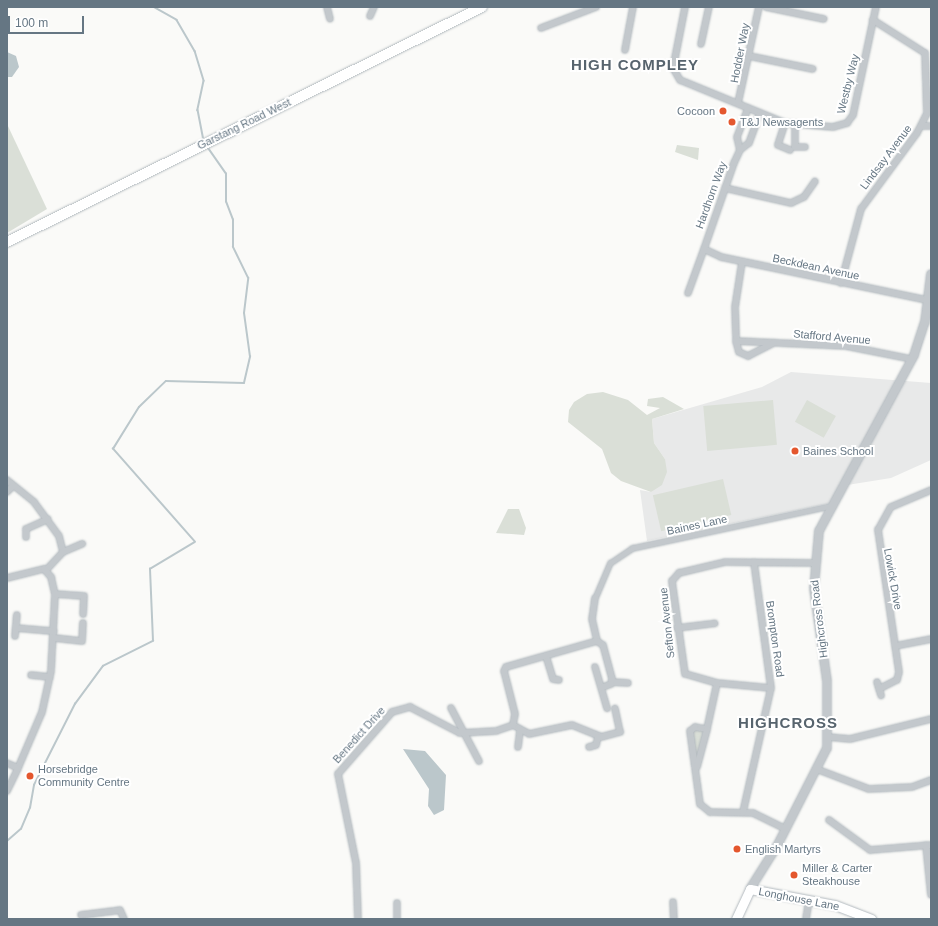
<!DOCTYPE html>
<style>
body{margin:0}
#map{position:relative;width:938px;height:926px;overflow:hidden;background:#fafaf8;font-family:Arial,sans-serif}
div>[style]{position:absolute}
.built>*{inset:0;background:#e8e9e9}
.green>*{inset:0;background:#dadfd7;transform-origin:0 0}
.water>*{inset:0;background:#bbc7cb}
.stream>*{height:1.5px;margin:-0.75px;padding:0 0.75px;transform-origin:0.75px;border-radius:0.75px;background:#bbc7cb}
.roads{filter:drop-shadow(0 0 1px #b3babf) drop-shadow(0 0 1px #b3babf)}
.pedestrian>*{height:4.5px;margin:-2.25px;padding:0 2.25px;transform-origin:2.25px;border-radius:2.25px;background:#c3c8cc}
.minor>*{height:6px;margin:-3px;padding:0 3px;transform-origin:3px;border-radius:3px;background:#c3c8cc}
.tertiary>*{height:8px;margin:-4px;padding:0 4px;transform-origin:4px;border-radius:4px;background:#c3c8cc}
.secondary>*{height:9px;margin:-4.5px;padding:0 4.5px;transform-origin:4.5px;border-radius:4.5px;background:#fff}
.primary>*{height:10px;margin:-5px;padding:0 5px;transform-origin:5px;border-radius:5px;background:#fff}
.dots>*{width:11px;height:11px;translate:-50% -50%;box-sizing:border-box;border:2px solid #fff;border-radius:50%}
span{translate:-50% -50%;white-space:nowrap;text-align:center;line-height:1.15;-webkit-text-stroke:4px #fff;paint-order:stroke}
.street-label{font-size:11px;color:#657683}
.poi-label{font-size:11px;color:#657683}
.right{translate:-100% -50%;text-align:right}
.left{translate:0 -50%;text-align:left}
.district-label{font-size:15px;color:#57646e;font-weight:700;letter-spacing:1px}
.frame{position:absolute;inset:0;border:8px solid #657683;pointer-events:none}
.scale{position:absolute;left:8px;top:16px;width:76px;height:18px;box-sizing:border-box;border:2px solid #657683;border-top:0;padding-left:5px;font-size:12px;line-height:14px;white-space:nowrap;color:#657683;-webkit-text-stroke:3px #fff;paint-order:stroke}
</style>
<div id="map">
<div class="built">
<i style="clip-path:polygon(791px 372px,931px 383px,931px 460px,891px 478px,841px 486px,831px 503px,647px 541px,640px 490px,651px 492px,665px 459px,654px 443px,652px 419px,762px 387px)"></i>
</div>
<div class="green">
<i style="clip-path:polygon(7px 124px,47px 209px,7px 233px)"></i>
<i style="clip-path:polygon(677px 145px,699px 148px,698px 160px,675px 152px)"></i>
<i style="clip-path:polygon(603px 392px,628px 400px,647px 415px,660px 408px,647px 406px,648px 399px,663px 397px,684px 409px,652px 419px,654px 443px,665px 459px,667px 472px,662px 485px,651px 492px,621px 481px,611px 473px,602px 449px,568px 422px,569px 410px,574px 402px,587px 394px)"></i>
<i style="left:773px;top:400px;width:45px;height:70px;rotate:85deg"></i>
<i style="left:807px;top:400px;width:33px;height:25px;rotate:29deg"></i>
<i style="left:723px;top:479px;width:37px;height:72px;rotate:77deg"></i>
<i style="clip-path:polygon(508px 509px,519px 509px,526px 528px,524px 535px,496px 533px)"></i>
<i style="clip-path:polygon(692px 729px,707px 729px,696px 768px)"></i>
</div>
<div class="water">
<i style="clip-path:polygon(7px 52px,16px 56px,19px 67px,12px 77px,7px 77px)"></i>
<i style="clip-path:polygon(403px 749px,425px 751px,446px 775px,444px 810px,434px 815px,428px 806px,429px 789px)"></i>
</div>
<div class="stream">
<i style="left:154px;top:7px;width:26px;rotate:29deg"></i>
<i style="left:177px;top:20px;width:36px;rotate:60deg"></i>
<i style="left:195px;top:51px;width:31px;rotate:73deg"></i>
<i style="left:204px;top:81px;width:30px;rotate:102deg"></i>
<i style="left:198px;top:110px;width:31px;rotate:79deg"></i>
<i style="left:7px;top:841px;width:18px;rotate:-41deg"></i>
<i style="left:21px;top:829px;width:23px;rotate:-67deg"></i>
<i style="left:30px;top:808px;width:23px;rotate:-80deg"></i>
<i style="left:34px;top:785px;width:91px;rotate:-63.2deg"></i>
<i style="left:75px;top:704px;width:47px;rotate:-53.6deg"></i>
<i style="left:103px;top:666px;width:56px;rotate:-26.6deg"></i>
<i style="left:153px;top:641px;width:72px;rotate:-92.4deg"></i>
<i style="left:150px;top:569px;width:52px;rotate:-31deg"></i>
<i style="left:195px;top:542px;width:124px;rotate:-131.4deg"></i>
<i style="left:113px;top:449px;width:49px;rotate:-58.2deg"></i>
<i style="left:139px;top:407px;width:37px;rotate:-44deg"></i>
<i style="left:166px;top:381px;width:78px;rotate:1.5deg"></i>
<i style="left:244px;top:383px;width:27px;rotate:-77deg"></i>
<i style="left:250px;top:357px;width:44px;rotate:-97.8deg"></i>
<i style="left:244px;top:313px;width:35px;rotate:-83deg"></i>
<i style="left:248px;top:278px;width:34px;rotate:-116deg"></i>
<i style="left:233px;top:247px;width:27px;rotate:-90deg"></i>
<i style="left:233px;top:220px;width:19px;rotate:-111deg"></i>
<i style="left:226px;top:202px;width:28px;rotate:-90deg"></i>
<i style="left:226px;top:174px;width:33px;rotate:-125deg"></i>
</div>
<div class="roads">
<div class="pedestrian">
<i style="left:595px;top:598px;width:38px;rotate:-67deg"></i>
<i style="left:610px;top:563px;width:27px;rotate:-34deg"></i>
<i style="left:632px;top:548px;width:201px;rotate:-12deg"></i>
</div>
<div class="minor">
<i style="left:327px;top:7px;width:12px;rotate:76deg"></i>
<i style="left:685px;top:7px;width:62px;rotate:101.1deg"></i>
<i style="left:673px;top:68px;width:14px;rotate:60deg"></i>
<i style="left:680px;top:80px;width:113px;rotate:22.3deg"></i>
<i style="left:785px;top:123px;width:48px;rotate:4.8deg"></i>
<i style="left:833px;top:127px;width:15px;rotate:-16deg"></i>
<i style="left:847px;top:123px;width:10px;rotate:-53deg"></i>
<i style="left:853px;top:115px;width:110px;rotate:-78deg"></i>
<i style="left:766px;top:7px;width:59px;rotate:11.7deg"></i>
<i style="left:370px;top:16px;width:10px;rotate:-66deg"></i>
<i style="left:541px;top:28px;width:59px;rotate:-20.9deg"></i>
<i style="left:701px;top:44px;width:38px;rotate:-78deg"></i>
<i style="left:625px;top:50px;width:44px;rotate:-79.5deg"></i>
<i style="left:749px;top:56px;width:65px;rotate:11.5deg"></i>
<i style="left:738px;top:103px;width:98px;rotate:-77.7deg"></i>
<i style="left:785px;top:123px;width:23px;rotate:108deg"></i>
<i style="left:778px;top:145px;width:13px;rotate:23deg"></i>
<i style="left:795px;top:125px;width:22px;rotate:90deg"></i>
<i style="left:795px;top:147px;width:10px"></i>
<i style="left:922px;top:126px;width:9px"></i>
<i style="left:740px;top:150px;width:13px;rotate:-103deg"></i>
<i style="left:737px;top:137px;width:31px;rotate:-69deg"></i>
<i style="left:725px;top:188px;width:68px;rotate:12.8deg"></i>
<i style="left:791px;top:203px;width:14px;rotate:-25deg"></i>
<i style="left:804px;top:197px;width:19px;rotate:-55deg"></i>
<i style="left:704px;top:249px;width:19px;rotate:25deg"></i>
<i style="left:721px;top:257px;width:209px;rotate:11.8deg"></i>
<i style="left:704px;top:249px;width:91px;rotate:-70.8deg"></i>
<i style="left:734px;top:163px;width:14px;rotate:-65deg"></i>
<i style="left:740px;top:150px;width:11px;rotate:-38deg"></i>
<i style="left:749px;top:143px;width:32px;rotate:-70deg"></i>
<i style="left:742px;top:262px;width:46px;rotate:98.8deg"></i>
<i style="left:735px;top:307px;width:34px;rotate:88deg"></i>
<i style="left:736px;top:341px;width:110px;rotate:2.6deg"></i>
<i style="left:846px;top:346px;width:66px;rotate:11.3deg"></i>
<i style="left:841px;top:283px;width:77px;rotate:-74.9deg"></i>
<i style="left:861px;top:209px;width:94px;rotate:-53.6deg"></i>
<i style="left:917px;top:133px;width:22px;rotate:-63deg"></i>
<i style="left:927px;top:113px;width:60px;rotate:-91.9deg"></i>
<i style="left:925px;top:53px;width:62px;rotate:-147.6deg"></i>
<i style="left:688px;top:293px;width:47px;rotate:-70deg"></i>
<i style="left:736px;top:341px;width:11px;rotate:75deg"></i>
<i style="left:739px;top:352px;width:10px;rotate:24deg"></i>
<i style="left:748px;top:356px;width:29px;rotate:-27deg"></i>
<i style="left:7px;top:480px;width:35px;rotate:39deg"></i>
<i style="left:34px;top:502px;width:42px;rotate:53.7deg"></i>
<i style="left:59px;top:536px;width:16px;rotate:76deg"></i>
<i style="left:63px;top:552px;width:25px;rotate:133deg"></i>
<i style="left:7px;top:492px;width:8px;rotate:-45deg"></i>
<i style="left:26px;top:537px;width:8px;rotate:-90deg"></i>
<i style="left:26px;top:529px;width:24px;rotate:-24deg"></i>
<i style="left:63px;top:552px;width:21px;rotate:-23deg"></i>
<i style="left:7px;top:578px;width:38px;rotate:-14deg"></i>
<i style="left:44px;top:569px;width:11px;rotate:49deg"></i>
<i style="left:51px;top:577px;width:17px;rotate:77deg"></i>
<i style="left:55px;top:594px;width:77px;rotate:93deg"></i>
<i style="left:51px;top:671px;width:42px;rotate:102.4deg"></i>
<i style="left:42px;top:712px;width:61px;rotate:113.2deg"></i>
<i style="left:18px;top:768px;width:12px;rotate:-156deg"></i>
<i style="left:55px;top:594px;width:29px;rotate:4deg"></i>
<i style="left:84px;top:596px;width:18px;rotate:93deg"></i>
<i style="left:595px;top:598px;width:21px;rotate:98deg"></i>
<i style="left:592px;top:619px;width:23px;rotate:77deg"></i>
<i style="left:16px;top:628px;width:38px;rotate:5deg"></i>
<i style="left:677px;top:628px;width:38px;rotate:-7deg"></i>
<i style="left:15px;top:636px;width:21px;rotate:-85deg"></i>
<i style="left:54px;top:638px;width:28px;rotate:6deg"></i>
<i style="left:82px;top:641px;width:18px;rotate:-87deg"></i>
<i style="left:895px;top:646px;width:37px;rotate:-11deg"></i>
<i style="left:546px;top:656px;width:24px;rotate:73deg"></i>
<i style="left:553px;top:679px;width:6px;rotate:9deg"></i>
<i style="left:595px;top:667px;width:43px;rotate:73.7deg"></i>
<i style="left:31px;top:675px;width:19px;rotate:6deg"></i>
<i style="left:612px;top:682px;width:16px;rotate:4deg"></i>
<i style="left:877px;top:682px;width:14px;rotate:73deg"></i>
<i style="left:717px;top:683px;width:47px;rotate:102.3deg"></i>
<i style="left:707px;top:729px;width:12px;rotate:-171deg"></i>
<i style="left:695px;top:727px;width:6px;rotate:141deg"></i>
<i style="left:690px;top:731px;width:74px;rotate:82.2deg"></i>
<i style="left:700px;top:804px;width:13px;rotate:39deg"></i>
<i style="left:710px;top:812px;width:43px;rotate:1.3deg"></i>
<i style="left:753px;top:813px;width:37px;rotate:26deg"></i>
<i style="left:771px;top:688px;width:54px;rotate:-174.7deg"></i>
<i style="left:717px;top:683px;width:33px;rotate:-164deg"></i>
<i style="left:685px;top:674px;width:94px;rotate:-98deg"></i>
<i style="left:672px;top:581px;width:11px;rotate:-49deg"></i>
<i style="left:679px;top:573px;width:47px;rotate:-13.4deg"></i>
<i style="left:725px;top:562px;width:89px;rotate:0.6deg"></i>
<i style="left:879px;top:689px;width:20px;rotate:-27deg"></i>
<i style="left:897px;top:680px;width:8px;rotate:-76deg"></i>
<i style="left:899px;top:672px;width:144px;rotate:-98.4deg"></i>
<i style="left:878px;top:530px;width:26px;rotate:-61deg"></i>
<i style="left:891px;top:507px;width:43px;rotate:-23deg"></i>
<i style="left:451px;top:708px;width:60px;rotate:62.2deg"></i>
<i style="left:513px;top:725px;width:18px;rotate:29deg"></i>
<i style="left:529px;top:734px;width:44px;rotate:-11.8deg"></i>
<i style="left:572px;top:725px;width:31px;rotate:22deg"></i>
<i style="left:601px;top:737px;width:20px;rotate:-15deg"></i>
<i style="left:620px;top:732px;width:24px;rotate:-102deg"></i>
<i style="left:828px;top:737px;width:22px;rotate:5deg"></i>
<i style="left:850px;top:739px;width:83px;rotate:-13.9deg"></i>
<i style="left:518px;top:747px;width:17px;rotate:-83deg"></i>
<i style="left:589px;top:747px;width:7px;rotate:-16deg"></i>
<i style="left:596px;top:745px;width:8px;rotate:-76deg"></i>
<i style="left:697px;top:767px;width:39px;rotate:-75deg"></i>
<i style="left:819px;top:770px;width:53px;rotate:20.8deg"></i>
<i style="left:869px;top:789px;width:43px;rotate:-2.7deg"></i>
<i style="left:912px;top:787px;width:20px;rotate:-20deg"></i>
<i style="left:7px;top:791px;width:25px;rotate:-64deg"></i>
<i style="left:743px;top:812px;width:127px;rotate:-77.3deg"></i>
<i style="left:771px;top:688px;width:127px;rotate:-97.7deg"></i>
<i style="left:829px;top:820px;width:51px;rotate:36.2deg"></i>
<i style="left:870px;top:850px;width:61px;rotate:-4.7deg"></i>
<i style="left:926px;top:845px;width:50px;rotate:84.3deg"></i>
<i style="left:673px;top:902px;width:17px;rotate:87deg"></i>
<i style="left:81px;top:915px;width:39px;rotate:-7deg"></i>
<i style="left:120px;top:910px;width:10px;rotate:66deg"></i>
<i style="left:358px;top:919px;width:56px;rotate:-92deg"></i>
<i style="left:356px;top:863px;width:91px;rotate:-101.4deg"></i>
<i style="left:338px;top:774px;width:82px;rotate:-48.9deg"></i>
<i style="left:392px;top:712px;width:19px;rotate:-16deg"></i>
<i style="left:410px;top:707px;width:56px;rotate:27.5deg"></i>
<i style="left:460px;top:733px;width:36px;rotate:-3deg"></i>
<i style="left:496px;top:731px;width:18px;rotate:-19deg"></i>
<i style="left:513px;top:725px;width:11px;rotate:-80deg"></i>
<i style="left:515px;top:714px;width:44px;rotate:-104.3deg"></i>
<i style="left:504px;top:671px;width:4px;rotate:-63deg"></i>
<i style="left:506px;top:667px;width:95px;rotate:-15.9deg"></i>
<i style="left:597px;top:641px;width:7px;rotate:34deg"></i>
<i style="left:603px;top:645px;width:35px;rotate:75deg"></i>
<i style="left:612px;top:679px;width:5px;rotate:101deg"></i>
<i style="left:611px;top:684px;width:9px;rotate:159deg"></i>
<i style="left:397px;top:919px;width:16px;rotate:-90deg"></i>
<i style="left:806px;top:919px;width:20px;rotate:-81deg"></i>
</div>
<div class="tertiary">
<i style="left:750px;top:889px;width:51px;rotate:-57.9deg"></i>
<i style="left:777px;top:846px;width:110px;rotate:-63deg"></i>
<i style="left:827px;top:748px;width:67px;rotate:-90deg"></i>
<i style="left:827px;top:681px;width:94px;rotate:-98deg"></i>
<i style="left:814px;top:588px;width:57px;rotate:-85deg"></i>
<i style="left:819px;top:531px;width:200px;rotate:-61.6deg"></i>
<i style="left:914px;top:355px;width:35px;rotate:-72deg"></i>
<i style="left:925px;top:322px;width:48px;rotate:-82.9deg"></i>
</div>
<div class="secondary">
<i style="left:736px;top:919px;width:33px;rotate:-65deg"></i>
<i style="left:750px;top:889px;width:86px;rotate:10.7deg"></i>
<i style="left:835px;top:905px;width:39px;rotate:21deg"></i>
</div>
<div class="primary">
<i style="left:7px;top:242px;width:530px;rotate:-26.32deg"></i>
</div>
</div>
<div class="dots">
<i style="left:723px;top:111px;background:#e4572e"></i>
<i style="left:732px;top:122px;background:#e4572e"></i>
<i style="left:795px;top:451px;background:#e4572e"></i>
<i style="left:30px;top:776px;background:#e4572e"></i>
<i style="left:737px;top:849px;background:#e4572e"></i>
<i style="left:794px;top:875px;background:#e4572e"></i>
</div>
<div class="street-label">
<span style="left:740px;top:53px;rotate:-79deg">Hodder Way</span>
<span style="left:848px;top:84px;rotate:-76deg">Westby Way</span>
<span style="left:244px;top:124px;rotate:-26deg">Garstang Road West</span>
<span style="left:886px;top:157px;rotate:-53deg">Lindsay Avenue</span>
<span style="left:711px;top:195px;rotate:-70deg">Hardhorn Way</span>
<span style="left:816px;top:267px;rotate:12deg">Beckdean Avenue</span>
<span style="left:832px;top:337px;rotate:5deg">Stafford Avenue</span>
<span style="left:697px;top:525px;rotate:-12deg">Baines Lane</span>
<span style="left:893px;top:579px;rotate:80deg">Lowick Drive</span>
<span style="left:819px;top:619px;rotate:-97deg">Highcross Road</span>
<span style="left:667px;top:623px;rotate:-96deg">Sefton Avenue</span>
<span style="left:775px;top:639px;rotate:82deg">Brompton Road</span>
<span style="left:359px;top:735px;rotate:-48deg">Benedict Drive</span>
<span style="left:799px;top:899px;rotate:11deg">Longhouse Lane</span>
</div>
<div class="poi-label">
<span class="right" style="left:715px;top:111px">Cocoon</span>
<span class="left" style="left:740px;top:122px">T&amp;J Newsagents</span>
<span class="left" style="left:803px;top:451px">Baines School</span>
<span class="left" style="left:38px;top:776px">Horsebridge<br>Community Centre</span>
<span class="left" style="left:745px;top:849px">English Martyrs</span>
<span class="left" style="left:802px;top:875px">Miller &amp; Carter<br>Steakhouse</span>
</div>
<div class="district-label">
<span style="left:635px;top:65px">HIGH COMPLEY</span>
<span style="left:788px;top:723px">HIGHCROSS</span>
</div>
<div class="frame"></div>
<div class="scale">100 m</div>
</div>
